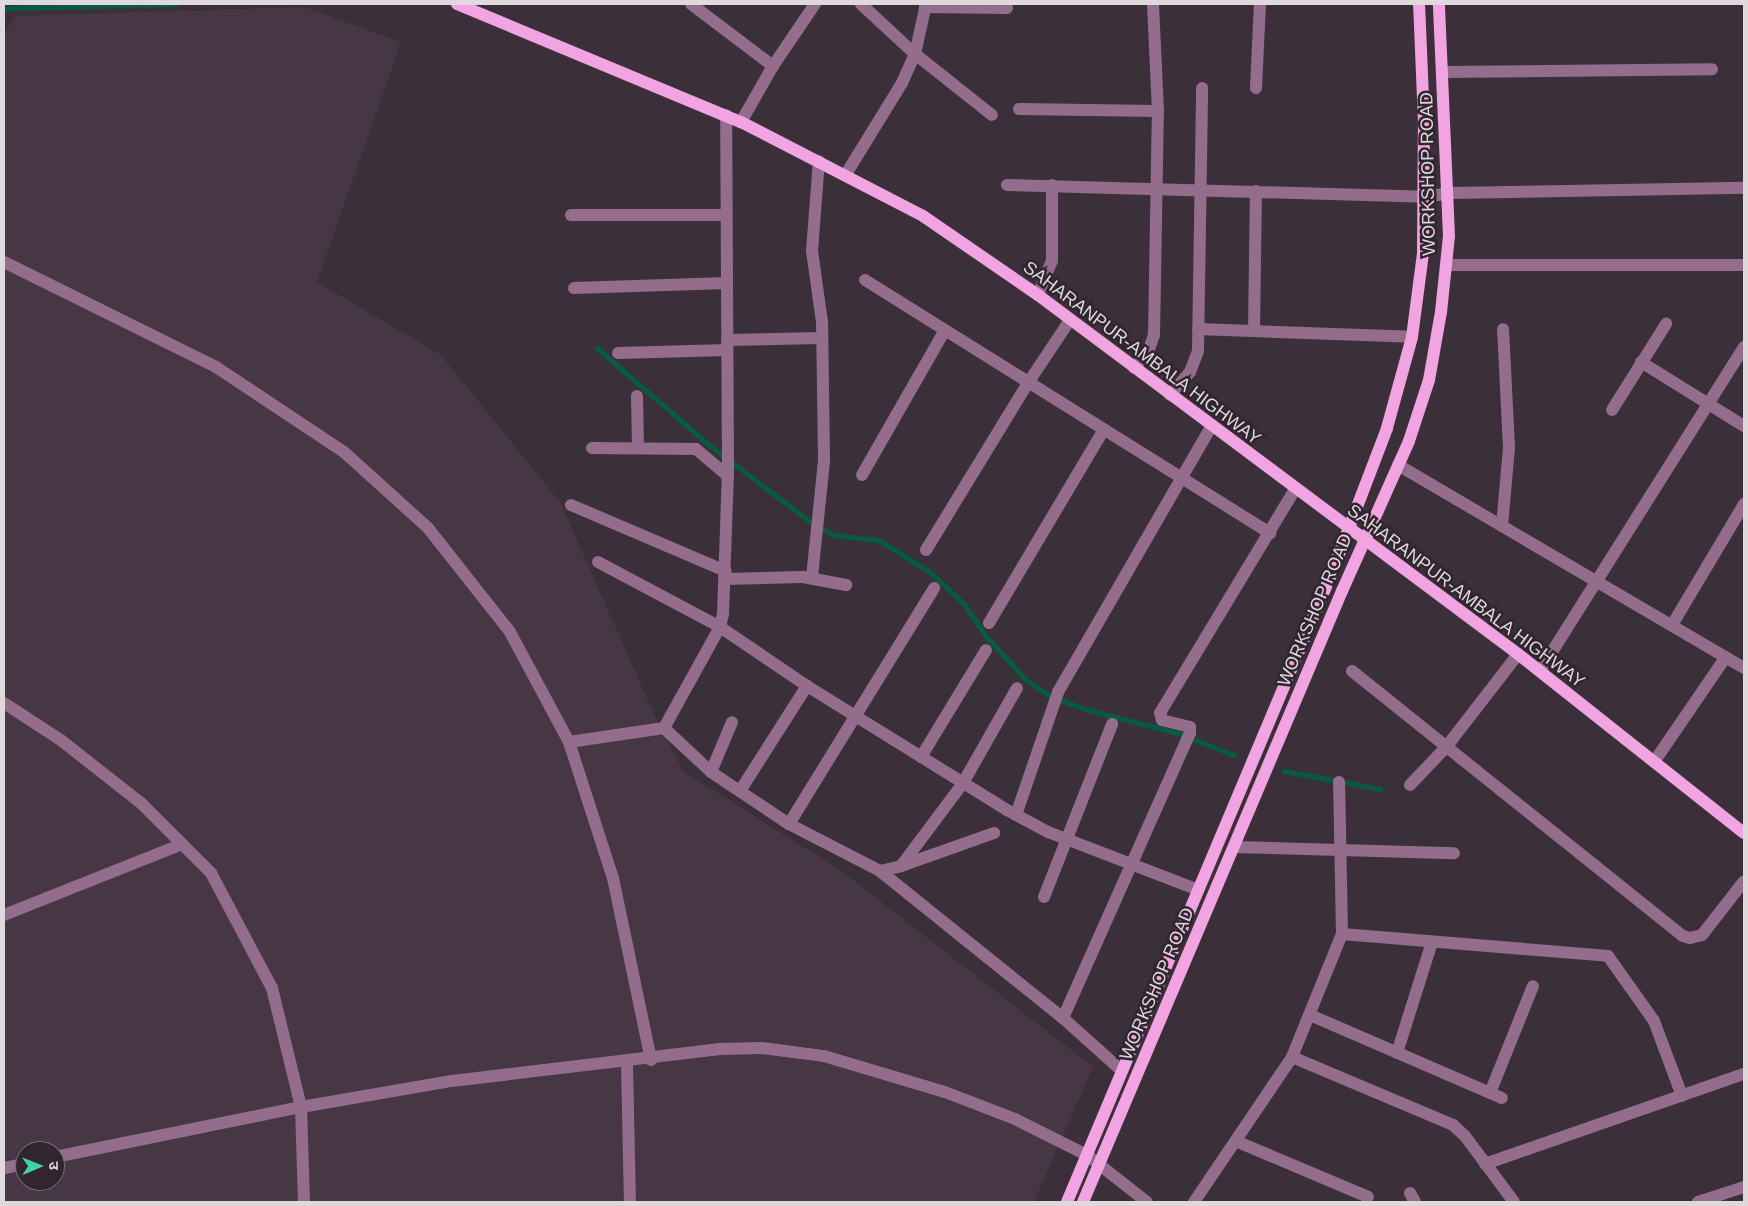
<!DOCTYPE html>
<meta charset="utf-8">
<style>
body{margin:0}
#map{position:relative;width:1748px;height:1206px;overflow:hidden;background:#3b3039;font-family:Arial,"Noto Sans Devanagari",sans-serif}
div>[style]{position:absolute}
.built>*{inset:0;background:#473643}
.stream>*{height:5px;margin:-2.5px;padding:0 2.5px;transform-origin:2.5px;border-radius:2.5px;background:#075b41}
.minor>*{height:12px;margin:-6px;padding:0 6px;transform-origin:6px;border-radius:6px;background:#936d8b}
.major>*{height:12px;margin:-6px;padding:0 6px;transform-origin:6px;border-radius:6px;background:#f2a3e1}
span{translate:-50% -50%;white-space:nowrap;text-align:center;line-height:1.15;-webkit-text-stroke:5px #31262f;paint-order:stroke}
.street-label{font-size:18px;color:#dfd8dd}
.frame{position:absolute;inset:0;border:5px solid #dfd8dd;pointer-events:none}
.north{position:absolute;left:15px;top:1141px;width:50px;height:50px;box-sizing:border-box;background:#31262f;border:1px solid #776d75;border-radius:50%;rotate:89deg;font-size:14px;font-weight:700;line-height:20px;text-align:center;color:#dfd8dd}
.north::after{content:'';display:block;margin:auto;width:18px;height:22px;background:#40d4a2;clip-path:polygon(50% 0,100% 100%,50% 72%,0 100%)}
</style>
<div id="map">
<div class="built">
<i style="clip-path:polygon(evenodd,304px 7px,401px 42px,317px 282px,441px 355px,560px 502px,653px 712px,683px 771px,843px 872px,1093px 1067px,1034px 1202px,4px 1202px,4px 33px,16px 16px,304px 7px,25px 1151px,55px 1151px,55px 1181px,25px 1181px,25px 1151px)"></i>
</div>
<div class="stream">
<i style="left:4px;top:10px;width:6px;rotate:-18deg"></i>
<i style="left:10px;top:8px;width:166px;rotate:-1.4deg"></i>
<i style="left:597px;top:348px;width:147px;rotate:40.9deg"></i>
<i style="left:708px;top:444px;width:132px;rotate:37.3deg"></i>
<i style="left:813px;top:524px;width:23px;rotate:29deg"></i>
<i style="left:833px;top:535px;width:45px;rotate:6.3deg"></i>
<i style="left:878px;top:540px;width:61px;rotate:31.6deg"></i>
<i style="left:930px;top:572px;width:47px;rotate:43.3deg"></i>
<i style="left:964px;top:604px;width:37px;rotate:56deg"></i>
<i style="left:985px;top:635px;width:59px;rotate:47.7deg"></i>
<i style="left:1025px;top:679px;width:29px;rotate:35deg"></i>
<i style="left:1049px;top:696px;width:41px;rotate:19.7deg"></i>
<i style="left:1088px;top:710px;width:92px;rotate:14.5deg"></i>
<i style="left:1177px;top:733px;width:61px;rotate:21.1deg"></i>
<i style="left:1284px;top:771px;width:98px;rotate:10.6deg"></i>
</div>
<div class="minor">
<i style="left:691px;top:4px;width:103px;rotate:37.1deg"></i>
<i style="left:861px;top:4px;width:74px;rotate:42.8deg"></i>
<i style="left:915px;top:54px;width:98px;rotate:38.4deg"></i>
<i style="left:925px;top:7px;width:82px;rotate:0.7deg"></i>
<i style="left:1443px;top:72px;width:269px;rotate:-0.6deg"></i>
<i style="left:1256px;top:88px;width:84px;rotate:-87.3deg"></i>
<i style="left:1019px;top:109px;width:139px;rotate:0.8deg"></i>
<i style="left:741px;top:122px;width:64px;rotate:-60.3deg"></i>
<i style="left:773px;top:66px;width:75px;rotate:-55.9deg"></i>
<i style="left:846px;top:174px;width:107px;rotate:-58.4deg"></i>
<i style="left:902px;top:83px;width:32px;rotate:-66deg"></i>
<i style="left:915px;top:54px;width:51px;rotate:-77.6deg"></i>
<i style="left:1007px;top:185px;width:418px;rotate:1.6deg"></i>
<i style="left:1425px;top:197px;width:24px;rotate:-9deg"></i>
<i style="left:1449px;top:193px;width:295px;rotate:-1deg"></i>
<i style="left:571px;top:215px;width:155px"></i>
<i style="left:4px;top:262px;width:237px;rotate:26.3deg"></i>
<i style="left:216px;top:367px;width:154px;rotate:33.6deg"></i>
<i style="left:344px;top:452px;width:113px;rotate:42.1deg"></i>
<i style="left:428px;top:528px;width:132px;rotate:51.7deg"></i>
<i style="left:510px;top:632px;width:125px;rotate:61.8deg"></i>
<i style="left:569px;top:742px;width:143px;rotate:72.1deg"></i>
<i style="left:613px;top:878px;width:186px;rotate:78.2deg"></i>
<i style="left:1446px;top:265px;width:298px"></i>
<i style="left:865px;top:280px;width:478px;rotate:32deg"></i>
<i style="left:574px;top:288px;width:153px;rotate:-1.9deg"></i>
<i style="left:1038px;top:295px;width:37px;rotate:-68deg"></i>
<i style="left:1052px;top:261px;width:76px;rotate:-90deg"></i>
<i style="left:1198px;top:329px;width:214px;rotate:2.1deg"></i>
<i style="left:1254px;top:331px;width:140px;rotate:-89.2deg"></i>
<i style="left:727px;top:340px;width:95px;rotate:-1.2deg"></i>
<i style="left:618px;top:353px;width:109px;rotate:-1.6deg"></i>
<i style="left:1641px;top:362px;width:121px;rotate:31.9deg"></i>
<i style="left:1134px;top:368px;width:21px;rotate:-49deg"></i>
<i style="left:1148px;top:352px;width:18px;rotate:-71deg"></i>
<i style="left:1154px;top:335px;width:224px;rotate:-89deg"></i>
<i style="left:1158px;top:111px;width:107px;rotate:-92.7deg"></i>
<i style="left:1170px;top:395px;width:30px;rotate:-49deg"></i>
<i style="left:1190px;top:372px;width:22px;rotate:-69deg"></i>
<i style="left:1198px;top:351px;width:263px;rotate:-89.1deg"></i>
<i style="left:637px;top:396px;width:52px;rotate:88.9deg"></i>
<i style="left:1612px;top:410px;width:102px;rotate:-57.9deg"></i>
<i style="left:592px;top:448px;width:104px;rotate:0.6deg"></i>
<i style="left:696px;top:449px;width:42px;rotate:40.2deg"></i>
<i style="left:1398px;top:465px;width:401px;rotate:30.4deg"></i>
<i style="left:862px;top:475px;width:165px;rotate:-60.2deg"></i>
<i style="left:571px;top:505px;width:168px;rotate:23.1deg"></i>
<i style="left:1502px;top:526px;width:79px;rotate:-84.9deg"></i>
<i style="left:1509px;top:447px;width:118px;rotate:-92.9deg"></i>
<i style="left:926px;top:550px;width:196px;rotate:-58.6deg"></i>
<i style="left:1028px;top:383px;width:76px;rotate:-56.3deg"></i>
<i style="left:598px;top:562px;width:138px;rotate:28deg"></i>
<i style="left:720px;top:627px;width:105px;rotate:34.1deg"></i>
<i style="left:807px;top:686px;width:235px;rotate:31.8deg"></i>
<i style="left:1007px;top:810px;width:47px;rotate:28.2deg"></i>
<i style="left:1048px;top:832px;width:161px;rotate:21.1deg"></i>
<i style="left:812px;top:577px;width:118px;rotate:-84.1deg"></i>
<i style="left:824px;top:460px;width:138px;rotate:-90.8deg"></i>
<i style="left:822px;top:322px;width:72px;rotate:-98deg"></i>
<i style="left:812px;top:251px;width:90px;rotate:-85.6deg"></i>
<i style="left:726px;top:579px;width:77px;rotate:-1.5deg"></i>
<i style="left:803px;top:577px;width:44px;rotate:10.5deg"></i>
<i style="left:989px;top:623px;width:223px;rotate:-59.3deg"></i>
<i style="left:1672px;top:625px;width:141px;rotate:-59.2deg"></i>
<i style="left:1352px;top:671px;width:424px;rotate:38.7deg"></i>
<i style="left:1683px;top:936px;width:7px;rotate:16deg"></i>
<i style="left:1690px;top:938px;width:12px;rotate:-14deg"></i>
<i style="left:1702px;top:935px;width:68px;rotate:-52.1deg"></i>
<i style="left:1540px;top:671px;width:383px;rotate:-57.8deg"></i>
<i style="left:4px;top:703px;width:69px;rotate:33.2deg"></i>
<i style="left:62px;top:741px;width:102px;rotate:38.2deg"></i>
<i style="left:142px;top:804px;width:98px;rotate:45deg"></i>
<i style="left:211px;top:873px;width:130px;rotate:62.1deg"></i>
<i style="left:272px;top:988px;width:122px;rotate:76.3deg"></i>
<i style="left:301px;top:1107px;width:95px;rotate:88.2deg"></i>
<i style="left:664px;top:728px;width:115px;rotate:-61deg"></i>
<i style="left:720px;top:627px;width:13px;rotate:-77deg"></i>
<i style="left:723px;top:614px;width:144px;rotate:-88deg"></i>
<i style="left:728px;top:470px;width:355px;rotate:-90.3deg"></i>
<i style="left:664px;top:728px;width:64px;rotate:43.1deg"></i>
<i style="left:711px;top:772px;width:94px;rotate:33.7deg"></i>
<i style="left:789px;top:824px;width:102px;rotate:27.3deg"></i>
<i style="left:880px;top:871px;width:235px;rotate:38.8deg"></i>
<i style="left:1063px;top:1018px;width:79px;rotate:41.9deg"></i>
<i style="left:569px;top:742px;width:96px;rotate:-8.4deg"></i>
<i style="left:921px;top:757px;width:125px;rotate:-58.7deg"></i>
<i style="left:1654px;top:762px;width:127px;rotate:-55.6deg"></i>
<i style="left:711px;top:772px;width:54px;rotate:-67.2deg"></i>
<i style="left:1410px;top:785px;width:54px;rotate:-46.5deg"></i>
<i style="left:1447px;top:746px;width:116px;rotate:-52.3deg"></i>
<i style="left:740px;top:791px;width:125px;rotate:-57.5deg"></i>
<i style="left:1016px;top:815px;width:130px;rotate:-71.1deg"></i>
<i style="left:1058px;top:692px;width:306px;rotate:-60deg"></i>
<i style="left:789px;top:824px;width:277px;rotate:-58.4deg"></i>
<i style="left:1234px;top:847px;width:220px;rotate:1.6deg"></i>
<i style="left:901px;top:866px;width:99px;rotate:-19.5deg"></i>
<i style="left:880px;top:871px;width:22px;rotate:-13deg"></i>
<i style="left:901px;top:866px;width:104px;rotate:-53.2deg"></i>
<i style="left:963px;top:783px;width:109px;rotate:-60.4deg"></i>
<i style="left:1044px;top:897px;width:186px;rotate:-68.5deg"></i>
<i style="left:4px;top:915px;width:192px;rotate:-21.7deg"></i>
<i style="left:1342px;top:934px;width:267px;rotate:4.7deg"></i>
<i style="left:1608px;top:956px;width:80px;rotate:54.7deg"></i>
<i style="left:1654px;top:1021px;width:80px;rotate:69.5deg"></i>
<i style="left:1310px;top:1015px;width:209px;rotate:23.4deg"></i>
<i style="left:1063px;top:1018px;width:312px;rotate:-66deg"></i>
<i style="left:1190px;top:733px;width:6px;rotate:-90deg"></i>
<i style="left:1190px;top:727px;width:29px;rotate:-166deg"></i>
<i style="left:1162px;top:720px;width:7px;rotate:-106deg"></i>
<i style="left:1160px;top:713px;width:262px;rotate:-58.9deg"></i>
<i style="left:1397px;top:1053px;width:116px;rotate:-72.5deg"></i>
<i style="left:1292px;top:1057px;width:175px;rotate:22.9deg"></i>
<i style="left:1453px;top:1125px;width:16px;rotate:43deg"></i>
<i style="left:1465px;top:1136px;width:82px;rotate:53.4deg"></i>
<i style="left:627px;top:1062px;width:140px;rotate:88.8deg"></i>
<i style="left:1490px;top:1093px;width:115px;rotate:-68.1deg"></i>
<i style="left:1238px;top:1142px;width:141px;rotate:22.9deg"></i>
<i style="left:55px;top:1157px;width:251px;rotate:-11.5deg"></i>
<i style="left:301px;top:1107px;width:153px;rotate:-9.8deg"></i>
<i style="left:452px;top:1081px;width:270px;rotate:-6.8deg"></i>
<i style="left:720px;top:1049px;width:42px;rotate:-1.4deg"></i>
<i style="left:762px;top:1048px;width:63px;rotate:7.4deg"></i>
<i style="left:824px;top:1056px;width:126px;rotate:16.6deg"></i>
<i style="left:945px;top:1092px;width:75px;rotate:21.1deg"></i>
<i style="left:1015px;top:1119px;width:80px;rotate:26.6deg"></i>
<i style="left:1087px;top:1155px;width:76px;rotate:38.1deg"></i>
<i style="left:1485px;top:1164px;width:274px;rotate:-19.2deg"></i>
<i style="left:4px;top:1168px;width:21px;rotate:-11deg"></i>
<i style="left:1410px;top:1193px;width:10px;rotate:61deg"></i>
<i style="left:1194px;top:1202px;width:175px;rotate:-55.9deg"></i>
<i style="left:1292px;top:1057px;width:133px;rotate:-67.9deg"></i>
<i style="left:1342px;top:934px;width:152px;rotate:-91.1deg"></i>
<i style="left:1698px;top:1202px;width:48px;rotate:-18.1deg"></i>
</div>
<div class="major">
<i style="left:457px;top:4px;width:308px;rotate:22.6deg"></i>
<i style="left:741px;top:122px;width:205px;rotate:27.3deg"></i>
<i style="left:923px;top:216px;width:140px;rotate:34.5deg"></i>
<i style="left:1038px;top:295px;width:599px;rotate:36.79deg"></i>
<i style="left:1518px;top:654px;width:288px;rotate:38.4deg"></i>
<i style="left:1067px;top:1202px;width:680px;rotate:-67.17deg"></i>
<i style="left:1331px;top:575px;width:157px;rotate:-69.1deg"></i>
<i style="left:1387px;top:428px;width:94px;rotate:-74.6deg"></i>
<i style="left:1412px;top:337px;width:85px;rotate:-82.5deg"></i>
<i style="left:1423px;top:253px;width:131px;rotate:-89.6deg"></i>
<i style="left:1424px;top:122px;width:118px;rotate:-92.4deg"></i>
<i style="left:1083px;top:1202px;width:664px;rotate:-67.03deg"></i>
<i style="left:1342px;top:591px;width:164px;rotate:-65.9deg"></i>
<i style="left:1409px;top:441px;width:64px;rotate:-71.8deg"></i>
<i style="left:1429px;top:380px;width:69px;rotate:-80deg"></i>
<i style="left:1441px;top:312px;width:76px;rotate:-84deg"></i>
<i style="left:1449px;top:236px;width:232px;rotate:-92.5deg"></i>
</div>
<div class="street-label">
<span style="left:1428px;top:174px;rotate:-91deg">WORKSHOP ROAD</span>
<span style="left:1142px;top:353px;rotate:37deg">SAHARANPUR-AMBALA HIGHWAY</span>
<span style="left:1466px;top:596px;rotate:37deg">SAHARANPUR-AMBALA HIGHWAY</span>
<span style="left:1315px;top:610px;rotate:-67deg">WORKSHOP ROAD</span>
<span style="left:1157px;top:984px;rotate:-67deg">WORKSHOP ROAD</span>
</div>
<div class="frame"></div>
<div class="north">उ</div>
</div>
